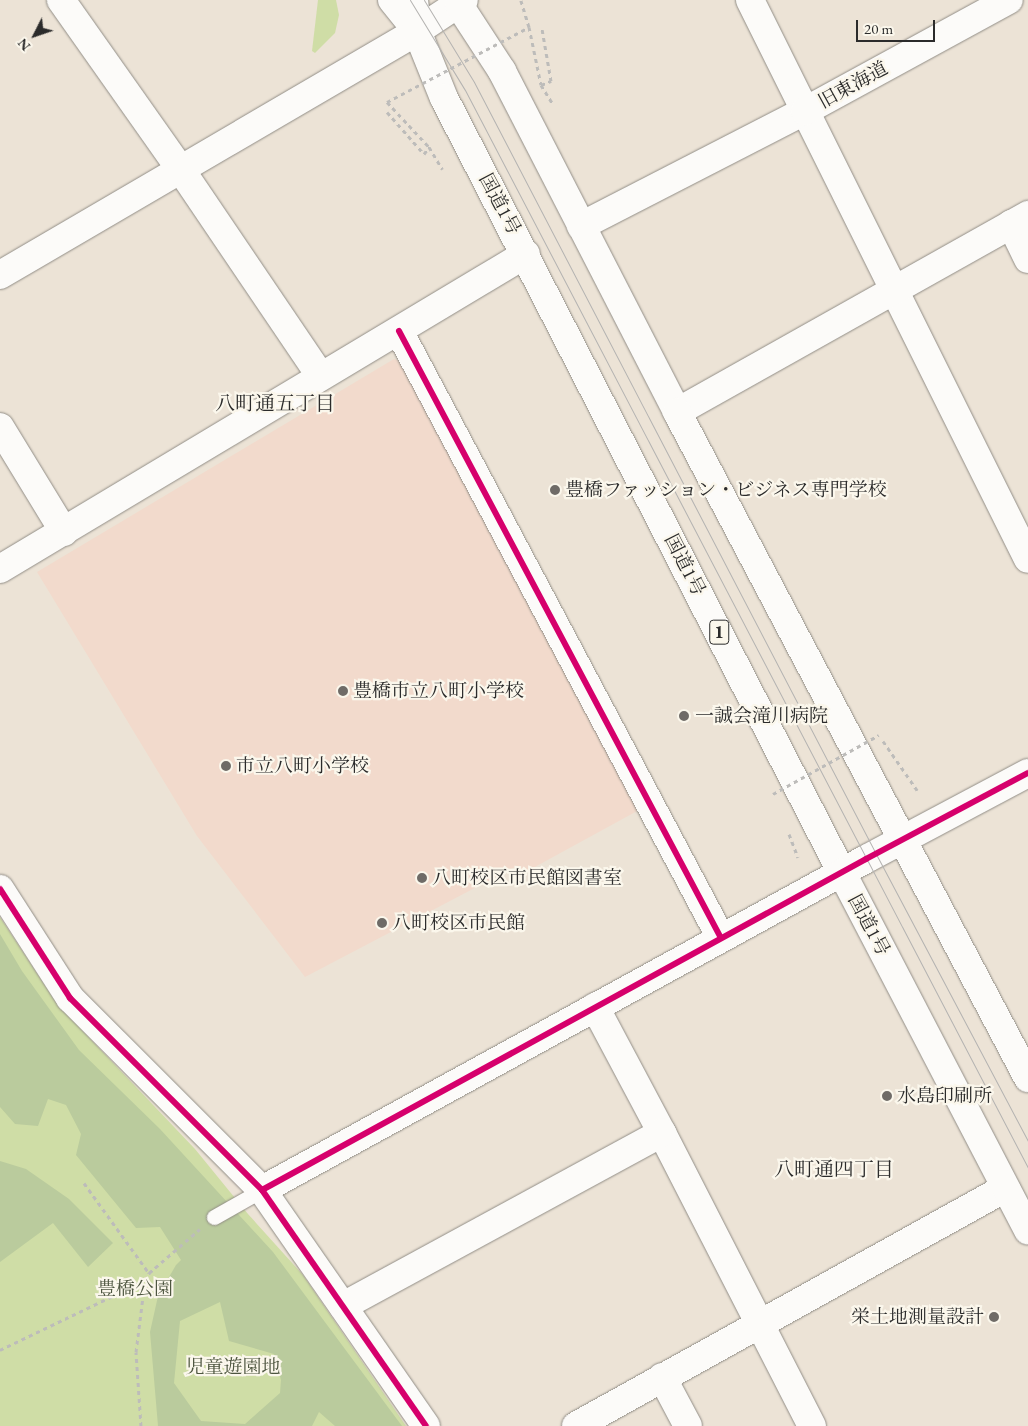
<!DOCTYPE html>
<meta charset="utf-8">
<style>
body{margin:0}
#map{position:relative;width:1028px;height:1426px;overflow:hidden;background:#ece3d6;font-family:"EB Garamond","Noto Serif JP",serif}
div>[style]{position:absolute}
.built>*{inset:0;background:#f2dacc}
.green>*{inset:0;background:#cfdda6}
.forest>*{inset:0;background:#bacb9d}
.path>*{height:3px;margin-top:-1.5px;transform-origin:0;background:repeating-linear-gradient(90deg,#bdbcba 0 4px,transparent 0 8px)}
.roads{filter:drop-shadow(0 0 1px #918d86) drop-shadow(0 0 1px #918d86)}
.lane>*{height:15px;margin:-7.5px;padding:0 7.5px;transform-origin:7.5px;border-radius:7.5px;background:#fcfbf9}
.street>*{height:28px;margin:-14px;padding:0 14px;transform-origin:14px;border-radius:14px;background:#fcfbf9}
.secondary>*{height:28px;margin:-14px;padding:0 14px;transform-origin:14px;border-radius:14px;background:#fcfbf9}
.primary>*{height:28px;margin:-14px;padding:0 14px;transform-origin:14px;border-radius:14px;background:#fcfbf9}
.highway>*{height:28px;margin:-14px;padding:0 14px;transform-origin:14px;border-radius:14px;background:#fcfbf9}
.tram>*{height:1px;margin:-0.5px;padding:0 0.5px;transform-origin:0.5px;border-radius:0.5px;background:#b4b3b1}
.path-bridge>*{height:3px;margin-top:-1.5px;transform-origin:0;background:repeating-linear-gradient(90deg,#bdbcba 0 4px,transparent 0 8px)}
.cycleway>*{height:6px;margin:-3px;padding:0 3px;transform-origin:3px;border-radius:3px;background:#d6006c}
.dots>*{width:14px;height:14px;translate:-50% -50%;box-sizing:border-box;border:2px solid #fbf7ec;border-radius:50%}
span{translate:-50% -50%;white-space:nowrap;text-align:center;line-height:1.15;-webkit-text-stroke:4.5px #fbf7ec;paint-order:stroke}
.shield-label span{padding:1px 4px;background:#fbf7ec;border:1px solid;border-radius:4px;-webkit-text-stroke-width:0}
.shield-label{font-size:18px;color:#2b2b2b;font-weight:700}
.street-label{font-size:19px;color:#2b2b2b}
.poi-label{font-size:19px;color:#2b2b2b}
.left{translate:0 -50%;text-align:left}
.right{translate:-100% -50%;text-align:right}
.park-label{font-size:19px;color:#4e5640}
.neighbourhood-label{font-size:20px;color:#2b2b2b}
.north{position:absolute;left:10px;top:10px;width:50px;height:50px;-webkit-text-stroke:4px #fbf7ec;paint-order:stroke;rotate:229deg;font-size:14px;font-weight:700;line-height:20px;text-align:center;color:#2b2b2b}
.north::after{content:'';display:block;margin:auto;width:18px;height:22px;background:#2b2b2b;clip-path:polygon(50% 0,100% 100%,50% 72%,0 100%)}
.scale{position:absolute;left:856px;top:20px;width:79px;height:22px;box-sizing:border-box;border:2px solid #2b2b2b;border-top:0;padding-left:6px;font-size:15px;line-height:18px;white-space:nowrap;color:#2b2b2b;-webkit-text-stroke:4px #fbf7ec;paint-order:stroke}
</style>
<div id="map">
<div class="built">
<i style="clip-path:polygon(394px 359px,406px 363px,639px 810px,522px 874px,515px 867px,305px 977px,197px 836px,37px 572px)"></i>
</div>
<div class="green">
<i style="clip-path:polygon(318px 0,336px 0,339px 15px,335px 33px,315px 53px,312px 51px)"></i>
<i style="clip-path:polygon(0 917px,57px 1004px,195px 1149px,248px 1214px,303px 1275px,406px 1426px,0 1426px)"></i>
</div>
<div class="forest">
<i style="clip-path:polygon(evenodd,0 934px,22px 971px,79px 1050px,160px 1129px,273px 1252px,402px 1426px,335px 1426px,319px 1412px,312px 1426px,158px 1426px,150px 1332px,158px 1296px,176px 1265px,181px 1260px,160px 1227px,136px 1228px,76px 1155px,81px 1134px,66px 1105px,48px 1099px,38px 1126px,15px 1124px,0 1107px,0 934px,220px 1302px,229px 1341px,274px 1354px,281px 1380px,280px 1393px,245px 1424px,201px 1421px,174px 1383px,180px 1321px,220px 1302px)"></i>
<i style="clip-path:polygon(0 1161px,26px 1169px,69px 1199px,113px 1243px,88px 1267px,53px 1223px,0 1262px)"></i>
</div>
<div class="path">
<i style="left:529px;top:27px;width:59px;rotate:78.3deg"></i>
<i style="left:541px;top:85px;width:22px;rotate:58deg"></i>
<i style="left:541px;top:85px;width:11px;rotate:-22deg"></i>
<i style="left:551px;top:81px;width:53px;rotate:-99.8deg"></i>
<i style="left:387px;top:102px;width:62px;rotate:47deg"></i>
<i style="left:429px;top:147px;width:26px;rotate:59deg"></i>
<i style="left:387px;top:112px;width:56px;rotate:48.6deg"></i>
<i style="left:424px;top:154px;width:9px;rotate:-54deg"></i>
<i style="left:883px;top:741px;width:60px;rotate:55.2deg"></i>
<i style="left:789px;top:834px;width:25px;rotate:69deg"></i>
<i style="left:84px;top:1183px;width:111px;rotate:54.2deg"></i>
<i style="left:0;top:1350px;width:160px;rotate:-25.6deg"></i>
<i style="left:141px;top:1426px;width:74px;rotate:-93.9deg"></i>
<i style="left:136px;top:1352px;width:72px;rotate:-82.8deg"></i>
<i style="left:145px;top:1281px;width:9px;rotate:-63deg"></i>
<i style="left:149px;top:1273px;width:67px;rotate:-40.8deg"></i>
</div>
<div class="roads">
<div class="lane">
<i style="left:214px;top:1217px;width:55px;rotate:-29.4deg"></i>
</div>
<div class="street">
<i style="left:61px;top:0;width:208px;rotate:54.8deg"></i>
<i style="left:181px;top:170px;width:248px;rotate:55.9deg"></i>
<i style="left:750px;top:0;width:624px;rotate:63.56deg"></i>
<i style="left:1011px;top:224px;width:39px;rotate:64deg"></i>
<i style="left:581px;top:226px;width:252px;rotate:-27.2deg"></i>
<i style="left:805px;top:111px;width:232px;rotate:-28.6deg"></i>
<i style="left:399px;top:331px;width:687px;rotate:62.06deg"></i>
<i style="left:677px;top:412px;width:403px;rotate:-29.3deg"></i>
<i style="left:0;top:427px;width:123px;rotate:58.6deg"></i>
<i style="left:0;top:569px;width:613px;rotate:-30.92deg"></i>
<i style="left:595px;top:1007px;width:143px;rotate:62deg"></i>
<i style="left:662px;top:1133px;width:329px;rotate:62.9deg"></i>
<i style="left:343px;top:1306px;width:363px;rotate:-28.5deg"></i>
<i style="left:662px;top:1377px;width:55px;rotate:62deg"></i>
<i style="left:576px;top:1426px;width:491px;rotate:-29deg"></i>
</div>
<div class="secondary">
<i style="left:0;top:275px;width:483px;rotate:-30.3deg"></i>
<i style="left:417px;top:31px;width:56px;rotate:-33.4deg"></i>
<i style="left:0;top:889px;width:130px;rotate:57.3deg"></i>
<i style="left:70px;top:998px;width:272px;rotate:45deg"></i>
<i style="left:262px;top:1190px;width:287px;rotate:55.2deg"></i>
<i style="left:262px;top:1190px;width:689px;rotate:-28.72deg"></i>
<i style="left:866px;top:859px;width:183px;rotate:-28deg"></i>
</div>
<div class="primary">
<i style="left:392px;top:0;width:40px;rotate:51deg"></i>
</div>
<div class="highway">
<i style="left:414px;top:0;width:31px;rotate:84deg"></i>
<i style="left:417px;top:31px;width:72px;rotate:68.1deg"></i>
<i style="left:444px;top:98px;width:871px;rotate:62.82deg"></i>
<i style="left:842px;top:873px;width:403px;rotate:62.5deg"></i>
<i style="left:458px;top:0;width:5px;rotate:79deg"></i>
<i style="left:459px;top:5px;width:79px;rotate:56.9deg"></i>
<i style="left:502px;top:71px;width:383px;rotate:62.8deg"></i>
<i style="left:677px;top:412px;width:753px;rotate:62.21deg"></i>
</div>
</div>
<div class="tram">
<i style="left:410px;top:0;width:105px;rotate:58.6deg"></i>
<i style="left:465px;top:90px;width:1216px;rotate:62.42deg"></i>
<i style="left:424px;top:0;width:96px;rotate:58.6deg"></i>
<i style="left:474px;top:82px;width:870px;rotate:62.49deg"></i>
<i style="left:876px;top:854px;width:325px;rotate:62.1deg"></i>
</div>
<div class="path-bridge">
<i style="left:387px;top:102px;width:161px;rotate:-27.8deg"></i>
<i style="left:529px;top:27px;width:28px;rotate:-107deg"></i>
<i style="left:773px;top:794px;width:121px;rotate:-29.1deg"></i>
</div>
<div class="cycleway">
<i style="left:399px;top:331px;width:687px;rotate:62.06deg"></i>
<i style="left:0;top:889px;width:130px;rotate:57.3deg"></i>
<i style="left:70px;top:998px;width:272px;rotate:45deg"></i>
<i style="left:262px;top:1190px;width:287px;rotate:55.2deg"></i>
<i style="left:262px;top:1190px;width:689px;rotate:-28.72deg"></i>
<i style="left:866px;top:859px;width:183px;rotate:-28deg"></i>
</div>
<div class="dots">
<i style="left:555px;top:490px;background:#6f6b67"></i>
<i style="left:343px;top:691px;background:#6f6b67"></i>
<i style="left:684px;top:716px;background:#6f6b67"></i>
<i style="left:226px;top:766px;background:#6f6b67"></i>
<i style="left:422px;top:878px;background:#6f6b67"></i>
<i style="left:382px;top:923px;background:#6f6b67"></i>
<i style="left:887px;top:1096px;background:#6f6b67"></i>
<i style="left:994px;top:1317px;background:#6f6b67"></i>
</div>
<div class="shield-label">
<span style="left:719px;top:632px">1</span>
</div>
<div class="street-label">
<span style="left:853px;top:85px;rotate:-29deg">旧東海道</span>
<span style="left:500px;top:204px;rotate:62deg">国道1号</span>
<span style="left:685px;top:565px;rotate:63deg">国道1号</span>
<span style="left:869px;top:925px;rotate:62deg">国道1号</span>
</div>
<div class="poi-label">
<span class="left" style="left:565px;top:490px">豊橋ファッション・ビジネス専門学校</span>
<span class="left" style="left:353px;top:691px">豊橋市立八町小学校</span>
<span class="left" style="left:695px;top:716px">一誠会滝川病院</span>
<span class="left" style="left:236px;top:766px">市立八町小学校</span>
<span class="left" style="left:432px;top:878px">八町校区市民館図書室</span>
<span class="left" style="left:392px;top:923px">八町校区市民館</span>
<span class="left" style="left:897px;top:1096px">水島印刷所</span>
<span class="right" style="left:984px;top:1317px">栄土地測量設計</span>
</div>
<div class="park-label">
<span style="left:135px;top:1289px">豊橋公園</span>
<span style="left:233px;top:1367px">児童遊園地</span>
</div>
<div class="neighbourhood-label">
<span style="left:275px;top:403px">八町通五丁目</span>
<span style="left:834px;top:1169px">八町通四丁目</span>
</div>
<div class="north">N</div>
<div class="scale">20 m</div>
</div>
